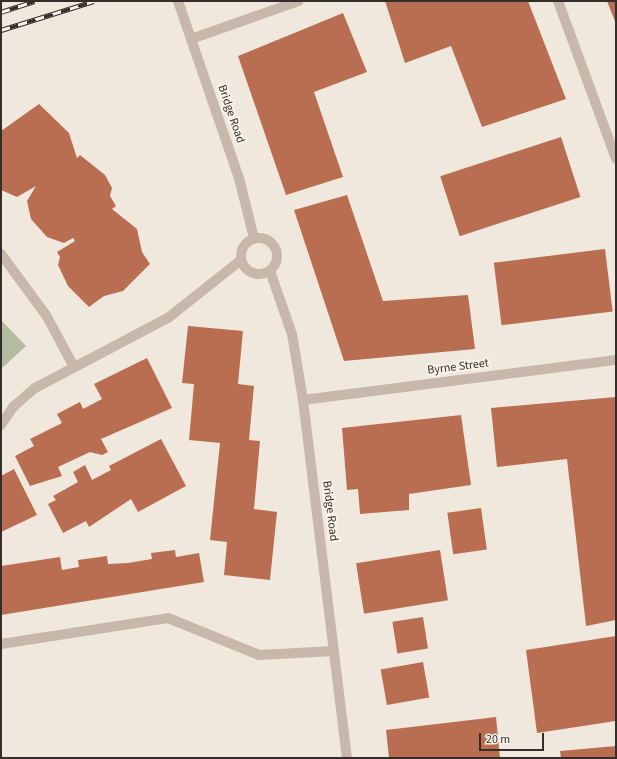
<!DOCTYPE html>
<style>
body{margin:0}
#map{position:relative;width:617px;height:759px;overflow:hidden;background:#f0e8dd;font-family:"Source Sans 3",sans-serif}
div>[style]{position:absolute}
.green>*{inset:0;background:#b2bd9f}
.building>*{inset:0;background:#b96e52;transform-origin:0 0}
.minor>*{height:10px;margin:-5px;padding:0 5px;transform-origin:5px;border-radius:5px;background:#c7b8ab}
.tertiary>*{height:10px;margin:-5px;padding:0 5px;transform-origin:5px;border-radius:5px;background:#c7b8ab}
.tertiary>.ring{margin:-5px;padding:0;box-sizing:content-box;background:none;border:10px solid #c7b8ab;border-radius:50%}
.rail>*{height:4.5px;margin-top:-2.25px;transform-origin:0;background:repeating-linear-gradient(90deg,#f8f2e9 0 9px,#352d29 0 18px);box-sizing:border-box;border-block:1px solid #352d29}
span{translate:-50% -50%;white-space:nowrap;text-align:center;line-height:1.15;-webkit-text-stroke:4px #f8f2e9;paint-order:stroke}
.street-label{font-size:12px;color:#352d29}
.frame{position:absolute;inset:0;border:2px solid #352d29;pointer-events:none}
.scale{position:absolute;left:479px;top:733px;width:65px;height:18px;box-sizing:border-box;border:2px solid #352d29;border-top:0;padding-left:5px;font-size:12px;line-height:14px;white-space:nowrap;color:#352d29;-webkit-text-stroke:3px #f8f2e9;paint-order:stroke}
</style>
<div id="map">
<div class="green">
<i style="clip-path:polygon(1px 320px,26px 346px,1px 369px)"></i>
</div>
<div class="building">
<i style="clip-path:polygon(385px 1px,528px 1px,566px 99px,482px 127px,451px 46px,405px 63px)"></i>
<i style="clip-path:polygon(607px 1px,616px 1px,616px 24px)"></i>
<i style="clip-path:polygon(343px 13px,367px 72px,314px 92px,343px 177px,286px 195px,238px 56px)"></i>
<i style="clip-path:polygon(39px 104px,69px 133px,77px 158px,80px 155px,105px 175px,112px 188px,110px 196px,116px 206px,112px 209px,137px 229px,142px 252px,150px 264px,123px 291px,104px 296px,89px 307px,68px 286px,58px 265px,60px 257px,57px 252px,75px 241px,73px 238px,64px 243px,47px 237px,31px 219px,27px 201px,36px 186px,17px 197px,1px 190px,1px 131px)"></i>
<i style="left:561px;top:137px;width:63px;height:127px;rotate:72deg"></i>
<i style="clip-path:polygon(347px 195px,383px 301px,468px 295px,475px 349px,344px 361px,294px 210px)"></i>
<i style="left:605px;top:249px;width:63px;height:112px;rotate:83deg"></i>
<i style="clip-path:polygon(188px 326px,243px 331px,238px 384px,254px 386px,249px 440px,260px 441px,254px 509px,277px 512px,270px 580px,224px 575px,227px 542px,210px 540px,220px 443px,189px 440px,194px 384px,182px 383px)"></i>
<i style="clip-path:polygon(147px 358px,172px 408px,101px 439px,108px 452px,102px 455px,90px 452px,58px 467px,62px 476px,30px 486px,15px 456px,34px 446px,30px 439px,62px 423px,57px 414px,80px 402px,83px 409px,102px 399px,94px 384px)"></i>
<i style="clip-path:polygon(616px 397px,616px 620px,586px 626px,567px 459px,497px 467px,491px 408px)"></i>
<i style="clip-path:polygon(461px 415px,471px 485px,409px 494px,409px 510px,360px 514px,358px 489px,347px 490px,342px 428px)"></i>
<i style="clip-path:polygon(161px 439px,186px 486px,138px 512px,131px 499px,89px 527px,86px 521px,63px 533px,48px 504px,56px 500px,53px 496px,78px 482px,73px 472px,85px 465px,92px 480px,111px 470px,109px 466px)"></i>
<i style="clip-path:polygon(14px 469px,37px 515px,1px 532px,1px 476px)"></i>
<i style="left:481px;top:508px;width:42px;height:34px;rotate:82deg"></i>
<i style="clip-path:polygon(175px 550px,176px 557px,199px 553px,204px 582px,1px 615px,1px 566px,60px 557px,62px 570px,79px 567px,78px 560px,107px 556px,108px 564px,128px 563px,152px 559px,151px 553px)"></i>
<i style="left:440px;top:550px;width:51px;height:85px;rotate:81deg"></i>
<i style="left:423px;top:617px;width:32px;height:31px;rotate:81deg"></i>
<i style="clip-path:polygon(616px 636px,616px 721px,537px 733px,526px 650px)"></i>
<i style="left:423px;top:662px;width:36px;height:43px;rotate:80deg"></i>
<i style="clip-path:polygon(496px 717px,500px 758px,389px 758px,386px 730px)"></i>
<i style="clip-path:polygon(616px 746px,616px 758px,561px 758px,560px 751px)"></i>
</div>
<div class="minor">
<i style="left:558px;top:1px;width:168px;rotate:69.8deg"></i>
<i style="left:191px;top:39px;width:114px;rotate:-19.4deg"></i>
<i style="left:1px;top:254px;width:76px;rotate:53.6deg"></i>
<i style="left:46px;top:315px;width:59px;rotate:61.7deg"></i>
<i style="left:303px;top:400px;width:316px;rotate:-7.3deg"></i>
<i style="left:1px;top:425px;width:22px;rotate:-56deg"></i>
<i style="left:13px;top:407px;width:29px;rotate:-41deg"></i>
<i style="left:35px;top:388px;width:150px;rotate:-27.8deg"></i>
<i style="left:168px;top:318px;width:93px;rotate:-38.5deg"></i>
<i style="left:1px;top:644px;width:169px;rotate:-8.8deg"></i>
<i style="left:168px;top:618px;width:98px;rotate:22.1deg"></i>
<i style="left:259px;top:655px;width:75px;rotate:-3.1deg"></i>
</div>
<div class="tertiary">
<i style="left:178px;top:1px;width:187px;rotate:71deg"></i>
<i style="left:239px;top:178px;width:62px;rotate:76deg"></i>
<i class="ring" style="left:241px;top:238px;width:26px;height:26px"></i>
<i style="left:270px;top:271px;width:67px;rotate:70.8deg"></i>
<i style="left:292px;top:334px;width:67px;rotate:80.5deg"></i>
<i style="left:303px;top:400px;width:361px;rotate:83deg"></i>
</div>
<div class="rail">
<i style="left:1px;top:12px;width:35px;rotate:-18deg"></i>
<i style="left:1px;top:30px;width:97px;rotate:-17.3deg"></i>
</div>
<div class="street-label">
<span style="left:231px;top:114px;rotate:71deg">Bridge Road</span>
<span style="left:458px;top:367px;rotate:-7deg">Byrne Street</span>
<span style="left:330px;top:511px;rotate:83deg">Bridge Road</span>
</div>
<div class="frame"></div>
<div class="scale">20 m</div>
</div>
